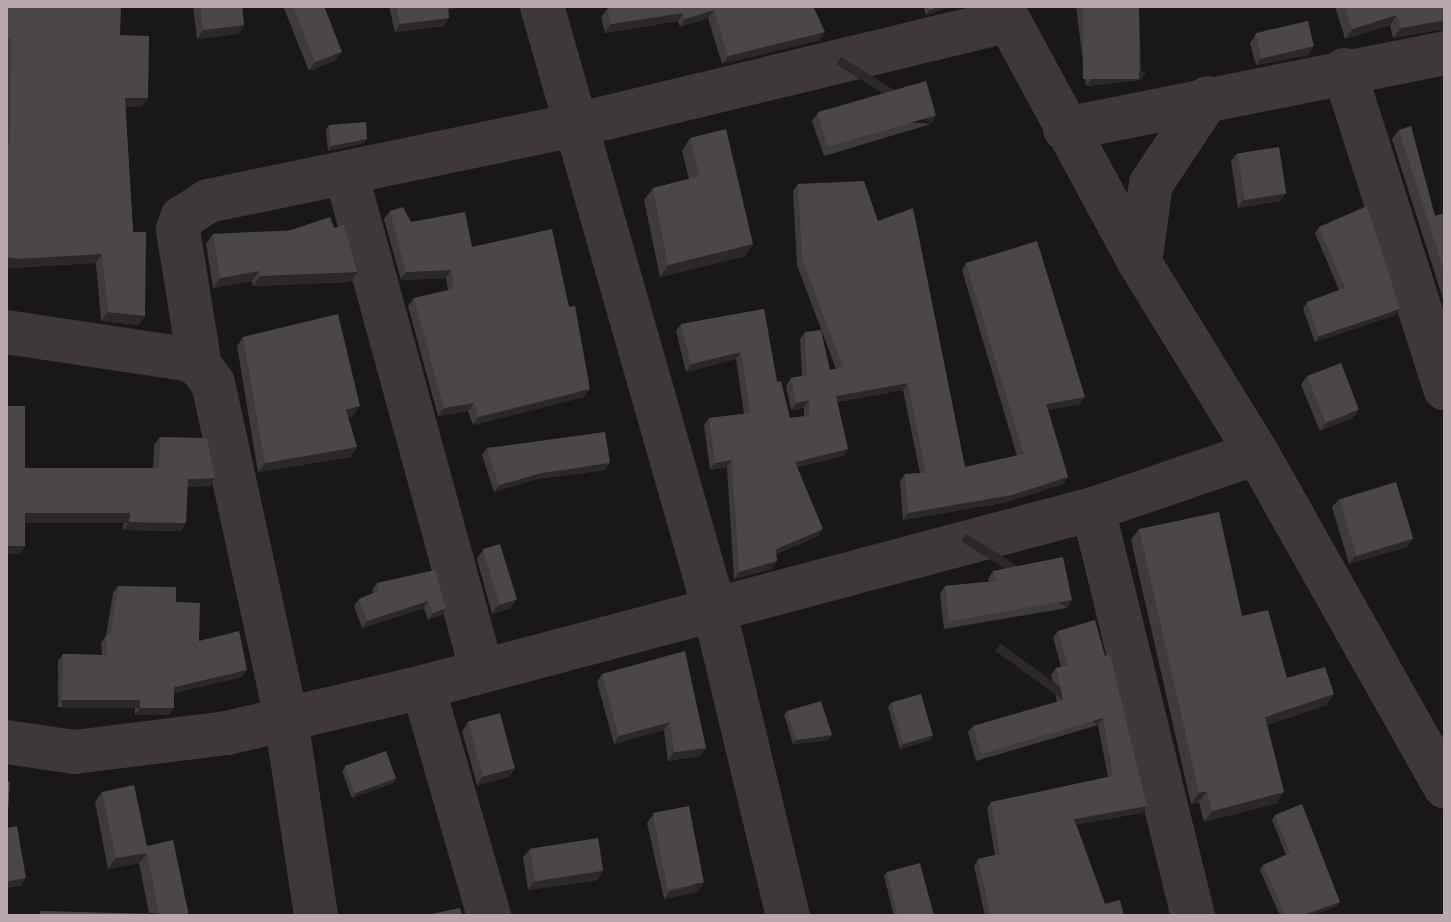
<!DOCTYPE html>
<style>
body{margin:0}
#map{position:relative;width:1451px;height:922px;overflow:hidden;background:#1a1817;font-family:"Alegreya Sans",sans-serif}
div>[style]{position:absolute}
.minor>*{height:44px;margin:-22px;padding:0 22px;transform-origin:22px;border-radius:22px;background:#3f3839}
.wall>*{inset:0;background:#3f3b3b}
.shaded-wall>*{inset:0;background:#2b2827;transform-origin:0 0}
.building>*{inset:0;background:#4c4747;transform-origin:0 0}
span{translate:-50% -50%;white-space:nowrap;text-align:center;line-height:1.15;-webkit-text-stroke:8px #151312;paint-order:stroke}
.frame{position:absolute;inset:0;border:8px solid #baa9ac;pointer-events:none}
</style>
<div id="map">
<div class="minor">
<i style="left:542px;top:6px;width:626px;rotate:74.05deg"></i>
<i style="left:714px;top:608px;width:317px;rotate:76.5deg"></i>
<i style="left:1001px;top:6px;width:292px;rotate:61.6deg"></i>
<i style="left:1140px;top:263px;width:223px;rotate:58.4deg"></i>
<i style="left:1257px;top:453px;width:383px;rotate:60.6deg"></i>
<i style="left:1344px;top:70px;width:334px;rotate:72.4deg"></i>
<i style="left:1065px;top:129px;width:388px;rotate:-11.3deg"></i>
<i style="left:346px;top:173px;width:516px;rotate:74.73deg"></i>
<i style="left:1140px;top:263px;width:80px;rotate:-82.1deg"></i>
<i style="left:1151px;top:184px;width:103px;rotate:-56.5deg"></i>
<i style="left:6px;top:332px;width:182px;rotate:8.5deg"></i>
<i style="left:186px;top:359px;width:16px;rotate:27deg"></i>
<i style="left:200px;top:366px;width:21px;rotate:53deg"></i>
<i style="left:213px;top:383px;width:344px;rotate:77.7deg"></i>
<i style="left:286px;top:719px;width:199px;rotate:81.3deg"></i>
<i style="left:200px;top:366px;width:138px;rotate:-99.2deg"></i>
<i style="left:178px;top:230px;width:13px;rotate:-72deg"></i>
<i style="left:182px;top:218px;width:31px;rotate:-33deg"></i>
<i style="left:208px;top:201px;width:376px;rotate:-11.7deg"></i>
<i style="left:576px;top:125px;width:443px;rotate:-13.6deg"></i>
<i style="left:1093px;top:509px;width:419px;rotate:76.2deg"></i>
<i style="left:423px;top:687px;width:238px;rotate:73.9deg"></i>
<i style="left:6px;top:742px;width:69px;rotate:8.4deg"></i>
<i style="left:74px;top:752px;width:154px;rotate:-7.1deg"></i>
<i style="left:227px;top:733px;width:201px;rotate:-13.2deg"></i>
<i style="left:423px;top:687px;width:693px;rotate:-14.88deg"></i>
<i style="left:1093px;top:509px;width:173px;rotate:-18.9deg"></i>
</div>
<div class="wall">
<i style="clip-path:polygon(6px 6px,120px 35px,142px 107px,125px 107px,139px 325px,101px 321px,96px 263px,11px 268px,6px 267px)"></i>
<i style="clip-path:polygon(193px 6px,242px 6px,244px 25px,238px 34px,197px 39px)"></i>
<i style="clip-path:polygon(283px 6px,324px 6px,336px 60px,309px 71px)"></i>
<i style="clip-path:polygon(389px 6px,464px 6px,448px 10px,444px 26px,395px 32px)"></i>
<i style="clip-path:polygon(813px 6px,820px 40px,722px 64px,708px 18px,680px 27px,678px 21px,605px 33px,601px 17px,607px 9px)"></i>
<i style="clip-path:polygon(923px 6px,951px 6px,926px 15px)"></i>
<i style="clip-path:polygon(1076px 6px,1139px 6px,1141px 80px,1086px 86px)"></i>
<i style="clip-path:polygon(1335px 6px,1445px 6px,1445px 29px,1393px 38px,1390px 25px,1345px 39px)"></i>
<i style="clip-path:polygon(1256px 34px,1308px 55px,1256px 65px,1250px 43px)"></i>
<i style="clip-path:polygon(818px 113px,931px 124px,824px 156px,812px 121px)"></i>
<i style="clip-path:polygon(329px 125px,364px 143px,328px 151px,326px 129px)"></i>
<i style="clip-path:polygon(1399px 130px,1435px 216px,1445px 213px,1445px 305px,1392px 139px)"></i>
<i style="clip-path:polygon(690px 138px,745px 256px,660px 277px,644px 200px,653px 188px,689px 179px,682px 151px)"></i>
<i style="clip-path:polygon(1237px 153px,1286px 193px,1280px 201px,1238px 208px,1231px 161px)"></i>
<i style="clip-path:polygon(798px 184px,965px 467px,1017px 456px,962px 270px,966px 263px,1080px 404px,1048px 410px,1068px 477px,1063px 484px,1007px 502px,903px 520px,900px 481px,905px 474px,920px 473px,903px 390px,837px 402px,848px 449px,843px 456px,797px 467px,818px 536px,776px 554px,772px 569px,734px 579px,727px 467px,710px 470px,704px 425px,709px 418px,744px 414px,736px 359px,686px 372px,676px 331px,681px 324px,764px 309px,777px 382px,790px 418px,804px 416px,804px 408px,791px 410px,786px 386px,791px 378px,802px 376px,800px 339px,805px 332px,830px 370px,836px 369px,797px 265px,793px 191px)"></i>
<i style="clip-path:polygon(390px 211px,411px 222px,472px 247px,584px 397px,473px 425px,468px 411px,438px 416px,408px 306px,414px 298px,448px 290px,446px 278px,401px 280px,384px 219px)"></i>
<i style="clip-path:polygon(1319px 227px,1395px 315px,1315px 342px,1303px 309px,1307px 302px,1339px 290px,1315px 233px)"></i>
<i style="clip-path:polygon(334px 228px,357px 272px,350px 282px,253px 286px,252px 281px,213px 288px,206px 244px,213px 234px)"></i>
<i style="clip-path:polygon(243px 337px,353px 416px,348px 417px,351px 457px,258px 472px,237px 346px)"></i>
<i style="clip-path:polygon(1307px 376px,1353px 418px,1320px 431px,1301px 385px)"></i>
<i style="clip-path:polygon(160px 437px,215px 478px,210px 486px,187px 487px,181px 531px,123px 530px,124px 521px,25px 521px,25px 546px,19px 554px,6px 554px,25px 468px,153px 468px,154px 445px)"></i>
<i style="clip-path:polygon(487px 448px,605px 470px,537px 479px,494px 492px,482px 455px)"></i>
<i style="clip-path:polygon(1339px 499px,1413px 538px,1407px 547px,1349px 564px,1332px 507px)"></i>
<i style="clip-path:polygon(1139px 529px,1242px 616px,1287px 678px,1334px 694px,1326px 705px,1267px 725px,1284px 792px,1277px 803px,1204px 822px,1199px 802px,1191px 804px,1131px 540px)"></i>
<i style="clip-path:polygon(483px 550px,511px 608px,492px 614px,477px 559px)"></i>
<i style="clip-path:polygon(993px 571px,1072px 600px,1067px 608px,944px 629px,940px 594px,945px 586px,989px 582px,988px 579px)"></i>
<i style="clip-path:polygon(377px 583px,446px 608px,441px 615px,428px 620px,424px 608px,362px 628px,354px 606px,359px 599px,373px 593px,372px 590px)"></i>
<i style="clip-path:polygon(118px 586px,176px 602px,199px 641px,242px 677px,174px 693px,169px 715px,135px 715px,135px 707px,58px 707px,58px 661px,63px 654px,102px 655px,101px 643px,106px 636px,113px 593px)"></i>
<i style="clip-path:polygon(1058px 631px,1147px 806px,1142px 813px,1076px 824px,1105px 904px,1124px 916px,985px 916px,974px 866px,978px 859px,995px 855px,987px 808px,991px 802px,1108px 777px,1098px 725px,976px 761px,968px 732px,973px 726px,1057px 702px,1051px 675px,1056px 668px,1061px 667px,1053px 637px)"></i>
<i style="clip-path:polygon(602px 674px,706px 748px,700px 756px,668px 761px,664px 730px,614px 744px,597px 682px)"></i>
<i style="clip-path:polygon(891px 703px,933px 735px,930px 740px,900px 749px,888px 707px)"></i>
<i style="clip-path:polygon(787px 711px,832px 735px,829px 740px,793px 744px,784px 715px)"></i>
<i style="clip-path:polygon(468px 722px,515px 768px,509px 777px,477px 785px,462px 731px)"></i>
<i style="clip-path:polygon(345px 767px,396px 778px,393px 783px,352px 798px,342px 771px)"></i>
<i style="clip-path:polygon(102px 792px,147px 846px,189px 916px,149px 913px,139px 863px,108px 869px,95px 802px)"></i>
<i style="clip-path:polygon(653px 815px,697px 892px,664px 899px,647px 823px)"></i>
<i style="clip-path:polygon(1275px 815px,1340px 902px,1337px 906px,1309px 916px,1280px 916px,1260px 870px,1263px 865px,1286px 855px,1272px 820px)"></i>
<i style="clip-path:polygon(530px 849px,603px 871px,597px 880px,528px 890px,523px 857px)"></i>
<i style="clip-path:polygon(887px 872px,934px 916px,894px 916px,884px 876px)"></i>
</div>
<div class="shaded-wall">
<i style="clip-path:polygon(446px 6px,464px 6px,442px 12px)"></i>
<i style="clip-path:polygon(942px 6px,951px 6px,926px 15px,929px 10px)"></i>
<i style="clip-path:polygon(714px 10px,708px 18px,680px 27px,685px 19px)"></i>
<i style="clip-path:polygon(683px 13px,678px 21px,605px 33px,611px 24px)"></i>
<i style="clip-path:polygon(1397px 15px,1390px 25px,1345px 39px,1352px 29px)"></i>
<i style="clip-path:polygon(449px 18px,444px 26px,395px 32px,400px 24px)"></i>
<i style="clip-path:polygon(1445px 20px,1445px 29px,1393px 38px,1401px 28px)"></i>
<i style="clip-path:polygon(244px 25px,238px 34px,197px 39px,203px 30px)"></i>
<i style="clip-path:polygon(825px 32px,820px 40px,722px 64px,728px 56px)"></i>
<i style="clip-path:polygon(1314px 46px,1308px 55px,1256px 65px,1262px 57px)"></i>
<i style="clip-path:polygon(342px 52px,336px 60px,309px 71px,315px 62px)"></i>
<i style="clip-path:polygon(1147px 71px,1141px 80px,1086px 86px,1092px 78px)"></i>
<i style="clip-path:polygon(125px 98px,148px 98px,142px 107px,119px 107px)"></i>
<i style="left:936px;top:116px;width:9px;height:112px;rotate:122deg"></i>
<i style="clip-path:polygon(367px 139px,364px 143px,328px 151px,331px 146px)"></i>
<i style="clip-path:polygon(1286px 193px,1280px 201px,1238px 208px,1244px 199px)"></i>
<i style="clip-path:polygon(753px 244px,745px 256px,660px 277px,668px 265px)"></i>
<i style="clip-path:polygon(102px 254px,96px 263px,11px 268px,6px 267px,6px 257px)"></i>
<i style="clip-path:polygon(451px 270px,446px 278px,401px 280px,406px 272px)"></i>
<i style="clip-path:polygon(259px 271px,252px 281px,213px 288px,220px 278px)"></i>
<i style="clip-path:polygon(357px 272px,350px 282px,253px 286px,260px 276px)"></i>
<i style="clip-path:polygon(1400px 309px,1395px 315px,1315px 342px,1319px 336px)"></i>
<i style="clip-path:polygon(108px 312px,145px 316px,139px 325px,101px 321px)"></i>
<i style="clip-path:polygon(741px 352px,736px 359px,686px 372px,691px 364px)"></i>
<i style="clip-path:polygon(908px 383px,903px 390px,831px 403px,836px 396px)"></i>
<i style="clip-path:polygon(590px 389px,584px 397px,473px 425px,478px 417px)"></i>
<i style="clip-path:polygon(1085px 397px,1080px 404px,1041px 411px,1046px 404px)"></i>
<i style="clip-path:polygon(809px 400px,804px 408px,791px 410px,796px 403px)"></i>
<i style="clip-path:polygon(474px 403px,468px 411px,438px 416px,444px 408px)"></i>
<i style="clip-path:polygon(360px 406px,353px 416px,339px 419px,346px 410px)"></i>
<i style="clip-path:polygon(1359px 410px,1353px 418px,1320px 431px,1326px 423px)"></i>
<i style="clip-path:polygon(357px 447px,351px 457px,258px 472px,265px 463px)"></i>
<i style="clip-path:polygon(848px 449px,843px 456px,790px 469px,795px 462px)"></i>
<i style="clip-path:polygon(732px 460px,727px 467px,710px 470px,715px 463px)"></i>
<i style="clip-path:polygon(610px 463px,605px 470px,537px 479px,494px 492px,499px 485px,541px 473px)"></i>
<i style="clip-path:polygon(1068px 477px,1063px 484px,1007px 502px,903px 520px,908px 513px)"></i>
<i style="clip-path:polygon(215px 478px,210px 486px,182px 487px,188px 479px)"></i>
<i style="left:25px;top:513px;width:105px;height:10px"></i>
<i style="clip-path:polygon(129px 522px,186px 523px,181px 531px,123px 530px)"></i>
<i style="clip-path:polygon(823px 529px,818px 536px,771px 556px,776px 549px)"></i>
<i style="clip-path:polygon(1413px 538px,1407px 547px,1349px 564px,1355px 556px)"></i>
<i style="clip-path:polygon(6px 546px,25px 546px,19px 554px,6px 554px)"></i>
<i style="clip-path:polygon(777px 561px,772px 569px,734px 579px,739px 572px)"></i>
<i style="clip-path:polygon(517px 599px,511px 608px,492px 614px,498px 605px)"></i>
<i style="left:1072px;top:600px;width:9px;height:125px;rotate:122deg"></i>
<i style="clip-path:polygon(428px 601px,424px 608px,362px 628px,367px 621px)"></i>
<i style="clip-path:polygon(446px 608px,441px 615px,428px 620px,433px 613px)"></i>
<i style="clip-path:polygon(247px 670px,242px 677px,169px 694px,174px 687px)"></i>
<i style="clip-path:polygon(1334px 694px,1326px 705px,1257px 728px,1265px 717px)"></i>
<i style="left:62px;top:700px;width:78px;height:8px"></i>
<i style="clip-path:polygon(140px 708px,174px 708px,169px 715px,135px 715px)"></i>
<i style="left:1103px;top:718px;width:9px;height:127px;rotate:126deg"></i>
<i style="clip-path:polygon(670px 722px,664px 730px,614px 744px,619px 736px)"></i>
<i style="clip-path:polygon(832px 735px,829px 740px,793px 744px,796px 740px)"></i>
<i style="clip-path:polygon(933px 735px,930px 740px,900px 749px,903px 744px)"></i>
<i style="clip-path:polygon(706px 748px,700px 756px,668px 761px,674px 752px)"></i>
<i style="clip-path:polygon(515px 768px,509px 777px,477px 785px,483px 776px)"></i>
<i style="clip-path:polygon(396px 778px,393px 783px,352px 798px,356px 793px)"></i>
<i style="clip-path:polygon(1207px 791px,1199px 802px,1191px 804px,1199px 793px)"></i>
<i style="clip-path:polygon(1284px 792px,1277px 803px,1204px 822px,1212px 811px)"></i>
<i style="clip-path:polygon(1147px 806px,1142px 813px,1070px 826px,1074px 819px)"></i>
<i style="clip-path:polygon(147px 853px,139px 863px,108px 869px,116px 858px)"></i>
<i style="clip-path:polygon(603px 871px,597px 880px,528px 890px,534px 881px)"></i>
<i style="clip-path:polygon(26px 878px,21px 886px,6px 888px,6px 882px)"></i>
<i style="clip-path:polygon(704px 883px,697px 892px,664px 899px,670px 891px)"></i>
<i style="clip-path:polygon(1340px 902px,1337px 906px,1309px 916px,1300px 916px)"></i>
</div>
<div class="building">
<i style="clip-path:polygon(6px 6px,121px 6px,120px 35px,149px 36px,148px 98px,125px 98px,133px 232px,146px 232px,145px 316px,108px 312px,102px 254px,18px 259px,6px 257px,6px 143px,10px 143px,11px 38px,6px 38px)"></i>
<i style="clip-path:polygon(200px 6px,242px 6px,244px 25px,203px 30px)"></i>
<i style="clip-path:polygon(293px 6px,324px 6px,342px 52px,315px 62px)"></i>
<i style="clip-path:polygon(396px 6px,448px 6px,449px 18px,400px 24px)"></i>
<i style="clip-path:polygon(615px 6px,813px 6px,825px 32px,728px 56px,714px 10px,685px 19px,683px 13px,611px 24px,607px 9px)"></i>
<i style="clip-path:polygon(928px 6px,942px 6px,929px 10px)"></i>
<i style="left:1083px;top:6px;width:56px;height:73px"></i>
<i style="clip-path:polygon(1345px 6px,1445px 6px,1445px 20px,1401px 28px,1397px 15px,1352px 29px)"></i>
<i style="left:1308px;top:21px;width:26px;height:54px;rotate:77deg"></i>
<i style="left:926px;top:81px;width:36px;height:113px;rotate:74deg"></i>
<i style="clip-path:polygon(366px 122px,367px 139px,331px 146px,329px 125px)"></i>
<i style="clip-path:polygon(1411px 126px,1435px 216px,1445px 213px,1445px 274px,1399px 130px)"></i>
<i style="clip-path:polygon(726px 129px,753px 244px,668px 265px,653px 188px,700px 176px,690px 138px)"></i>
<i style="left:1279px;top:147px;width:47px;height:42px;rotate:81deg"></i>
<i style="clip-path:polygon(864px 181px,878px 221px,913px 208px,965px 467px,1024px 454px,966px 263px,1037px 241px,1085px 397px,1046px 404px,1068px 477px,1012px 495px,908px 513px,905px 474px,926px 473px,908px 383px,836px 396px,848px 449px,795px 462px,823px 529px,776px 549px,777px 561px,739px 572px,732px 460px,715px 463px,709px 418px,750px 413px,741px 352px,691px 364px,681px 324px,764px 309px,777px 382px,781px 381px,790px 418px,809px 416px,809px 400px,796px 403px,791px 378px,807px 375px,805px 332px,821px 330px,830px 370px,843px 367px,802px 258px,798px 184px)"></i>
<i style="clip-path:polygon(1367px 206px,1400px 309px,1319px 336px,1307px 302px,1345px 288px,1319px 227px)"></i>
<i style="clip-path:polygon(403px 207px,411px 222px,465px 212px,472px 247px,552px 229px,569px 307px,575px 306px,590px 389px,478px 417px,474px 403px,444px 408px,414px 298px,454px 289px,451px 270px,406px 272px,390px 211px)"></i>
<i style="clip-path:polygon(330px 217px,334px 228px,344px 225px,357px 272px,260px 276px,259px 271px,220px 278px,213px 234px,288px 231px)"></i>
<i style="clip-path:polygon(338px 314px,360px 406px,346px 410px,357px 447px,265px 463px,243px 337px)"></i>
<i style="left:1341px;top:363px;width:50px;height:36px;rotate:69deg"></i>
<i style="clip-path:polygon(6px 406px,25px 406px,25px 468px,159px 468px,160px 437px,207px 438px,215px 478px,188px 479px,186px 523px,129px 522px,130px 513px,25px 513px,25px 546px,6px 546px)"></i>
<i style="clip-path:polygon(605px 432px,610px 463px,541px 473px,499px 485px,487px 448px)"></i>
<i style="left:1396px;top:482px;width:59px;height:59px;rotate:73deg"></i>
<i style="clip-path:polygon(1219px 512px,1242px 616px,1268px 610px,1287px 678px,1325px 667px,1334px 694px,1265px 717px,1284px 792px,1212px 811px,1207px 791px,1199px 793px,1139px 529px)"></i>
<i style="left:500px;top:544px;width:58px;height:18px;rotate:73deg"></i>
<i style="clip-path:polygon(1063px 557px,1072px 600px,949px 621px,945px 586px,996px 581px,993px 571px)"></i>
<i style="clip-path:polygon(435px 570px,446px 608px,433px 613px,428px 601px,367px 621px,359px 599px,379px 591px,377px 583px)"></i>
<i style="clip-path:polygon(118px 586px,176px 587px,176px 602px,200px 603px,199px 641px,239px 631px,247px 670px,174px 687px,174px 708px,140px 708px,140px 700px,62px 700px,63px 654px,107px 655px,106px 636px,110px 636px)"></i>
<i style="clip-path:polygon(1095px 620px,1105px 656px,1110px 655px,1147px 806px,1074px 819px,1105px 904px,1120px 900px,1124px 916px,991px 916px,978px 859px,1000px 854px,991px 802px,1113px 776px,1103px 718px,981px 754px,973px 726px,1063px 700px,1056px 668px,1068px 665px,1058px 631px)"></i>
<i style="clip-path:polygon(685px 651px,706px 748px,674px 752px,670px 722px,619px 736px,602px 674px)"></i>
<i style="left:921px;top:694px;width:43px;height:31px;rotate:74deg"></i>
<i style="clip-path:polygon(821px 701px,832px 735px,796px 740px,787px 711px)"></i>
<i style="left:500px;top:713px;width:57px;height:33px;rotate:75deg"></i>
<i style="left:386px;top:751px;width:29px;height:44px;rotate:70deg"></i>
<i style="clip-path:polygon(6px 781px,10px 782px,7px 828px,17px 826px,26px 878px,6px 882px)"></i>
<i style="clip-path:polygon(134px 785px,147px 846px,173px 840px,189px 916px,40px 916px,40px 911px,159px 914px,147px 853px,116px 858px,102px 792px)"></i>
<i style="clip-path:polygon(1302px 804px,1340px 902px,1300px 916px,1286px 916px,1263px 865px,1290px 853px,1275px 815px)"></i>
<i style="left:689px;top:806px;width:78px;height:37px;rotate:79deg"></i>
<i style="left:598px;top:838px;width:33px;height:69px;rotate:81deg"></i>
<i style="clip-path:polygon(920px 863px,934px 916px,898px 916px,887px 872px)"></i>
<i style="clip-path:polygon(460px 908px,462px 916px,428px 916px,427px 915px)"></i>
</div>
<div class="frame"></div>
</div>
